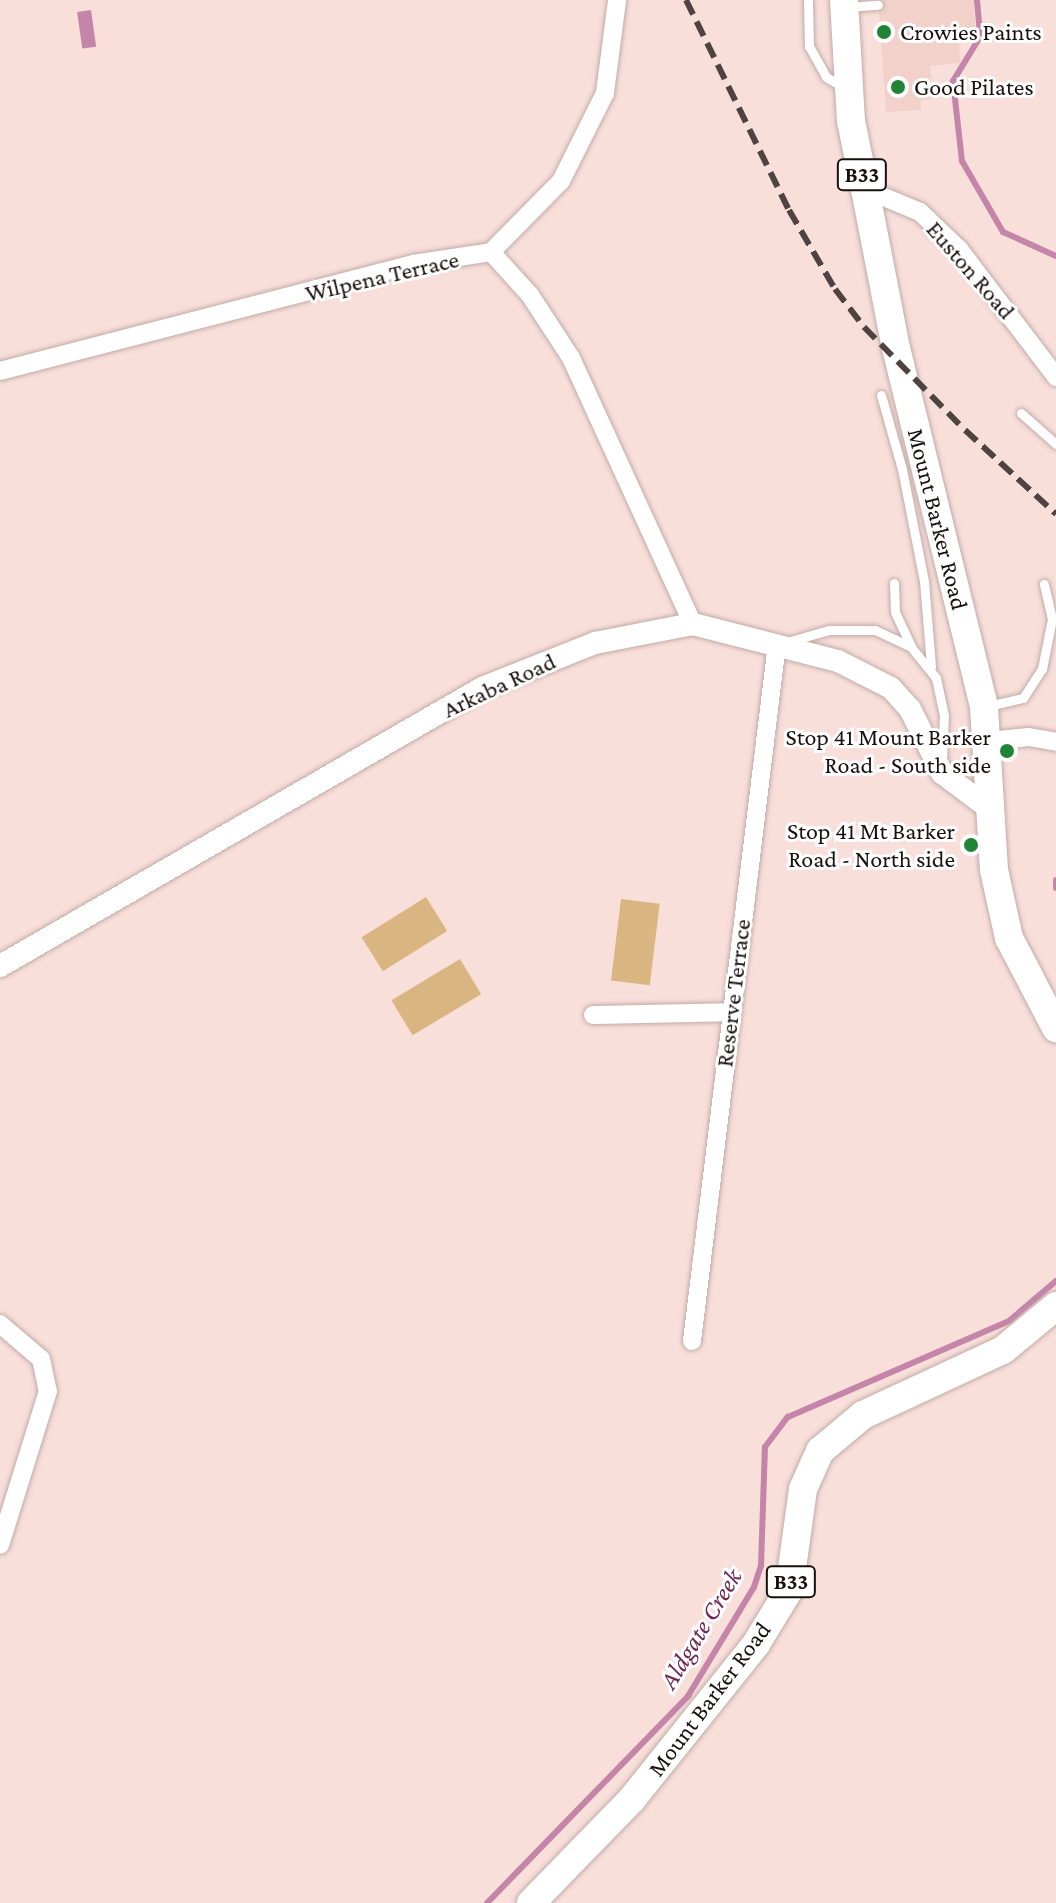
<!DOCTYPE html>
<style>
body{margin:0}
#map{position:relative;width:1056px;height:1903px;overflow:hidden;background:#f8dfda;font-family:"Crimson Pro",serif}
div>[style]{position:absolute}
.built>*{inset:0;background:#f2d1ca}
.green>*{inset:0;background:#d9b681;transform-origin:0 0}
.water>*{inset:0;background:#c485a8;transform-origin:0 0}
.stream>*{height:6px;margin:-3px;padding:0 3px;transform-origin:3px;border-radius:3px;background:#c485a8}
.roads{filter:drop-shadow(0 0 2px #c2aba6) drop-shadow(0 0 2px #c2aba6)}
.service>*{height:9px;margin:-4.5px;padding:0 4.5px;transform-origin:4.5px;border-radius:4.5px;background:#fff}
.minor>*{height:18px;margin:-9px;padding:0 9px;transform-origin:9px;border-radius:9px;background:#fff}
.tertiary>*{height:22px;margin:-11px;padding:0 11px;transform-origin:11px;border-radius:11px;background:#fff}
.primary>*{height:28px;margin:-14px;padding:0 14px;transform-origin:14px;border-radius:14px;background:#fff}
.rail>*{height:6px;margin-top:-3px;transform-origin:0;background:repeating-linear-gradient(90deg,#4f4341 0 16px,transparent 0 24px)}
.dots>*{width:22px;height:22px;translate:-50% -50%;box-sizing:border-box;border:4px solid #fff;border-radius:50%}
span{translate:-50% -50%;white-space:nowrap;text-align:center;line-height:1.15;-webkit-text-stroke:6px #fff;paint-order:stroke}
.shield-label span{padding:2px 6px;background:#fff;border:2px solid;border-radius:6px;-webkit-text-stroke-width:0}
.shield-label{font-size:22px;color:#18100f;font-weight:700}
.poi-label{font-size:24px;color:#18100f}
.left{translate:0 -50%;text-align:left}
.right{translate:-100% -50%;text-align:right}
.street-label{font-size:24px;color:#18100f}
.water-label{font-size:26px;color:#722755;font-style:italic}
</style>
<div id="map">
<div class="built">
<i style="clip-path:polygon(878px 0,974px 0,976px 37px,959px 38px,960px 63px,930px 66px,933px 99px,921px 100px,921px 110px,886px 112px)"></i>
</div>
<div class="green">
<i style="left:426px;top:897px;width:40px;height:76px;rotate:58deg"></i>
<i style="left:621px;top:899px;width:39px;height:82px;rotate:7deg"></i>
<i style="left:460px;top:959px;width:41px;height:80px;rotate:59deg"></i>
</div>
<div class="water">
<i style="left:91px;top:10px;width:37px;height:14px;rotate:82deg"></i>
</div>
<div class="stream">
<i style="left:977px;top:0;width:37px;rotate:85deg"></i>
<i style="left:980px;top:37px;width:52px;rotate:121.5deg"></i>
<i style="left:953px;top:81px;width:81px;rotate:83.6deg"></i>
<i style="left:962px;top:161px;width:82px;rotate:60deg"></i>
<i style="left:1003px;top:232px;width:58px;rotate:24.4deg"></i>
<i style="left:1056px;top:880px;width:8px;rotate:90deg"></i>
<i style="left:487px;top:1903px;width:289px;rotate:-45.8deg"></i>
<i style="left:688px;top:1696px;width:127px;rotate:-58.8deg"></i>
<i style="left:754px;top:1587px;width:22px;rotate:-72deg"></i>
<i style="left:761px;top:1566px;width:119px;rotate:-88.1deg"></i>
<i style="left:765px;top:1447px;width:38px;rotate:-53deg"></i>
<i style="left:788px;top:1417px;width:241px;rotate:-23.5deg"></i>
<i style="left:1009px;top:1321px;width:62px;rotate:-40.4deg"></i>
</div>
<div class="roads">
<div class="service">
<i style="left:808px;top:0;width:46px;rotate:88.8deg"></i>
<i style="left:809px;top:46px;width:35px;rotate:61deg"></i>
<i style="left:826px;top:77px;width:22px;rotate:30deg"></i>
<i style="left:847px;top:7px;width:31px;rotate:-4deg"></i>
<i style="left:881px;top:395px;width:77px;rotate:74.2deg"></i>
<i style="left:902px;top:469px;width:114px;rotate:78.9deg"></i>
<i style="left:924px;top:581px;width:86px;rotate:85.3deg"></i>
<i style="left:1021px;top:413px;width:47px;rotate:41.5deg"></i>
<i style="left:894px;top:583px;width:29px;rotate:88deg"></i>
<i style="left:895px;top:612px;width:38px;rotate:65deg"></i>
<i style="left:911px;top:647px;width:40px;rotate:51deg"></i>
<i style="left:936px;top:678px;width:38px;rotate:78deg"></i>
<i style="left:944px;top:715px;width:46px;rotate:92.5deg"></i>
<i style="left:787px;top:642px;width:44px;rotate:-15.9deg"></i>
<i style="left:829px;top:630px;width:46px"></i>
<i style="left:875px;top:630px;width:40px;rotate:25deg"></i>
<i style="left:988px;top:706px;width:36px;rotate:-13deg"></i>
<i style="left:1023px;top:698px;width:35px;rotate:-57deg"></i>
<i style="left:1042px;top:669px;width:51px;rotate:-78.7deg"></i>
<i style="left:1052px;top:619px;width:36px;rotate:-103deg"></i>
</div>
<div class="minor">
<i style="left:865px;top:189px;width:60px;rotate:22.7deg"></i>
<i style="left:920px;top:212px;width:54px;rotate:43.5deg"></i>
<i style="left:959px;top:249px;width:161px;rotate:52.8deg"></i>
<i style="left:491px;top:252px;width:100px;rotate:-45.4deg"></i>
<i style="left:561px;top:181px;width:98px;rotate:-63.4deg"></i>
<i style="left:605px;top:93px;width:94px;rotate:-82.6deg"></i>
<i style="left:0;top:371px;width:427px;rotate:-14.5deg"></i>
<i style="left:413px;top:264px;width:79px;rotate:-8.7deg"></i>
<i style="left:491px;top:252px;width:58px;rotate:47.8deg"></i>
<i style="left:530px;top:295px;width:75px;rotate:56.9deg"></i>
<i style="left:571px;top:358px;width:293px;rotate:65.4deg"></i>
<i style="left:989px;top:741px;width:40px;rotate:-5.7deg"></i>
<i style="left:1029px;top:737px;width:27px;rotate:10deg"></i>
<i style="left:593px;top:1015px;width:138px;rotate:-1.2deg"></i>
<i style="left:0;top:1324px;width:54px;rotate:40.5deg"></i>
<i style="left:41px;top:1359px;width:33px;rotate:78deg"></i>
<i style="left:48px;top:1391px;width:161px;rotate:107.3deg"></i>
<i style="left:692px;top:1341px;width:702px;rotate:-83.05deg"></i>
</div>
<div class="tertiary">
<i style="left:0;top:966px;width:556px;rotate:-29.97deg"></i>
<i style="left:482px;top:688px;width:122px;rotate:-21.7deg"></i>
<i style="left:595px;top:643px;width:100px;rotate:-11deg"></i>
<i style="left:693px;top:624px;width:150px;rotate:14.3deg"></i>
<i style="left:838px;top:661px;width:59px;rotate:27deg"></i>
<i style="left:891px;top:688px;width:28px;rotate:48deg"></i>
<i style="left:910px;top:709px;width:72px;rotate:63.4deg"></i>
<i style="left:942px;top:773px;width:60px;rotate:36.9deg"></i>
</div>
<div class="primary">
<i style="left:844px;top:0;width:121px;rotate:86.7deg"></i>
<i style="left:851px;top:121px;width:69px;rotate:78.4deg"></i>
<i style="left:865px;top:189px;width:162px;rotate:79deg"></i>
<i style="left:896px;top:348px;width:370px;rotate:76.2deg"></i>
<i style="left:984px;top:707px;width:163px;rotate:86.5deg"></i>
<i style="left:994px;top:870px;width:70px;rotate:77.6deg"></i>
<i style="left:1009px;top:938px;width:102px;rotate:62.4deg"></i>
<i style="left:531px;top:1903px;width:145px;rotate:-45.8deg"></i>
<i style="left:632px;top:1799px;width:198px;rotate:-51.3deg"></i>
<i style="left:756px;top:1644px;width:63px;rotate:-58.6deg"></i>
<i style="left:789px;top:1590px;width:102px;rotate:-82.1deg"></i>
<i style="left:803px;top:1489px;width:42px;rotate:-65.9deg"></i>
<i style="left:820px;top:1451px;width:56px;rotate:-39.9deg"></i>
<i style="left:863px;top:1415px;width:154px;rotate:-24.9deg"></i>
<i style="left:1003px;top:1350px;width:69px;rotate:-39.7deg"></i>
</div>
</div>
<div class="rail">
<i style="left:686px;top:0;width:234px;rotate:63.9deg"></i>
<i style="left:789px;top:210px;width:91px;rotate:59.8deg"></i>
<i style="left:835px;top:289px;width:48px;rotate:52.7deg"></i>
<i style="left:864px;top:327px;width:144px;rotate:45.6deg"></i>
<i style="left:965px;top:430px;width:124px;rotate:42.7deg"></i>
</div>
<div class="dots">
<i style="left:884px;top:32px;background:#208336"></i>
<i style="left:898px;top:87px;background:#208336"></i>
<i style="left:1007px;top:751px;background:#208336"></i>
<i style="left:971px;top:845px;background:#208336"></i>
</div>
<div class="shield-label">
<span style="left:862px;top:175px">B33</span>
<span style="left:791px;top:1582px">B33</span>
</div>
<div class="poi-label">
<span class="left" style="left:900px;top:32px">Crowies Paints</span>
<span class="left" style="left:914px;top:87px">Good Pilates</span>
<span class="right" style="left:991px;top:751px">Stop 41 Mount Barker<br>Road - South side</span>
<span class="right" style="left:955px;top:845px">Stop 41 Mt Barker<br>Road - North side</span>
</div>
<div class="street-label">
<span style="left:971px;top:270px;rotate:49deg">Euston Road</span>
<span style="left:382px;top:276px;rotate:-13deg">Wilpena Terrace</span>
<span style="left:938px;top:519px;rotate:76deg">Mount Barker Road</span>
<span style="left:499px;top:685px;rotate:-25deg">Arkaba Road</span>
<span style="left:733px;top:993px;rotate:-83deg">Reserve Terrace</span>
<span style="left:709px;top:1699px;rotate:-53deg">Mount Barker Road</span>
</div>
<div class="water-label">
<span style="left:701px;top:1629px;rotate:-59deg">Aldgate Creek</span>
</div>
</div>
